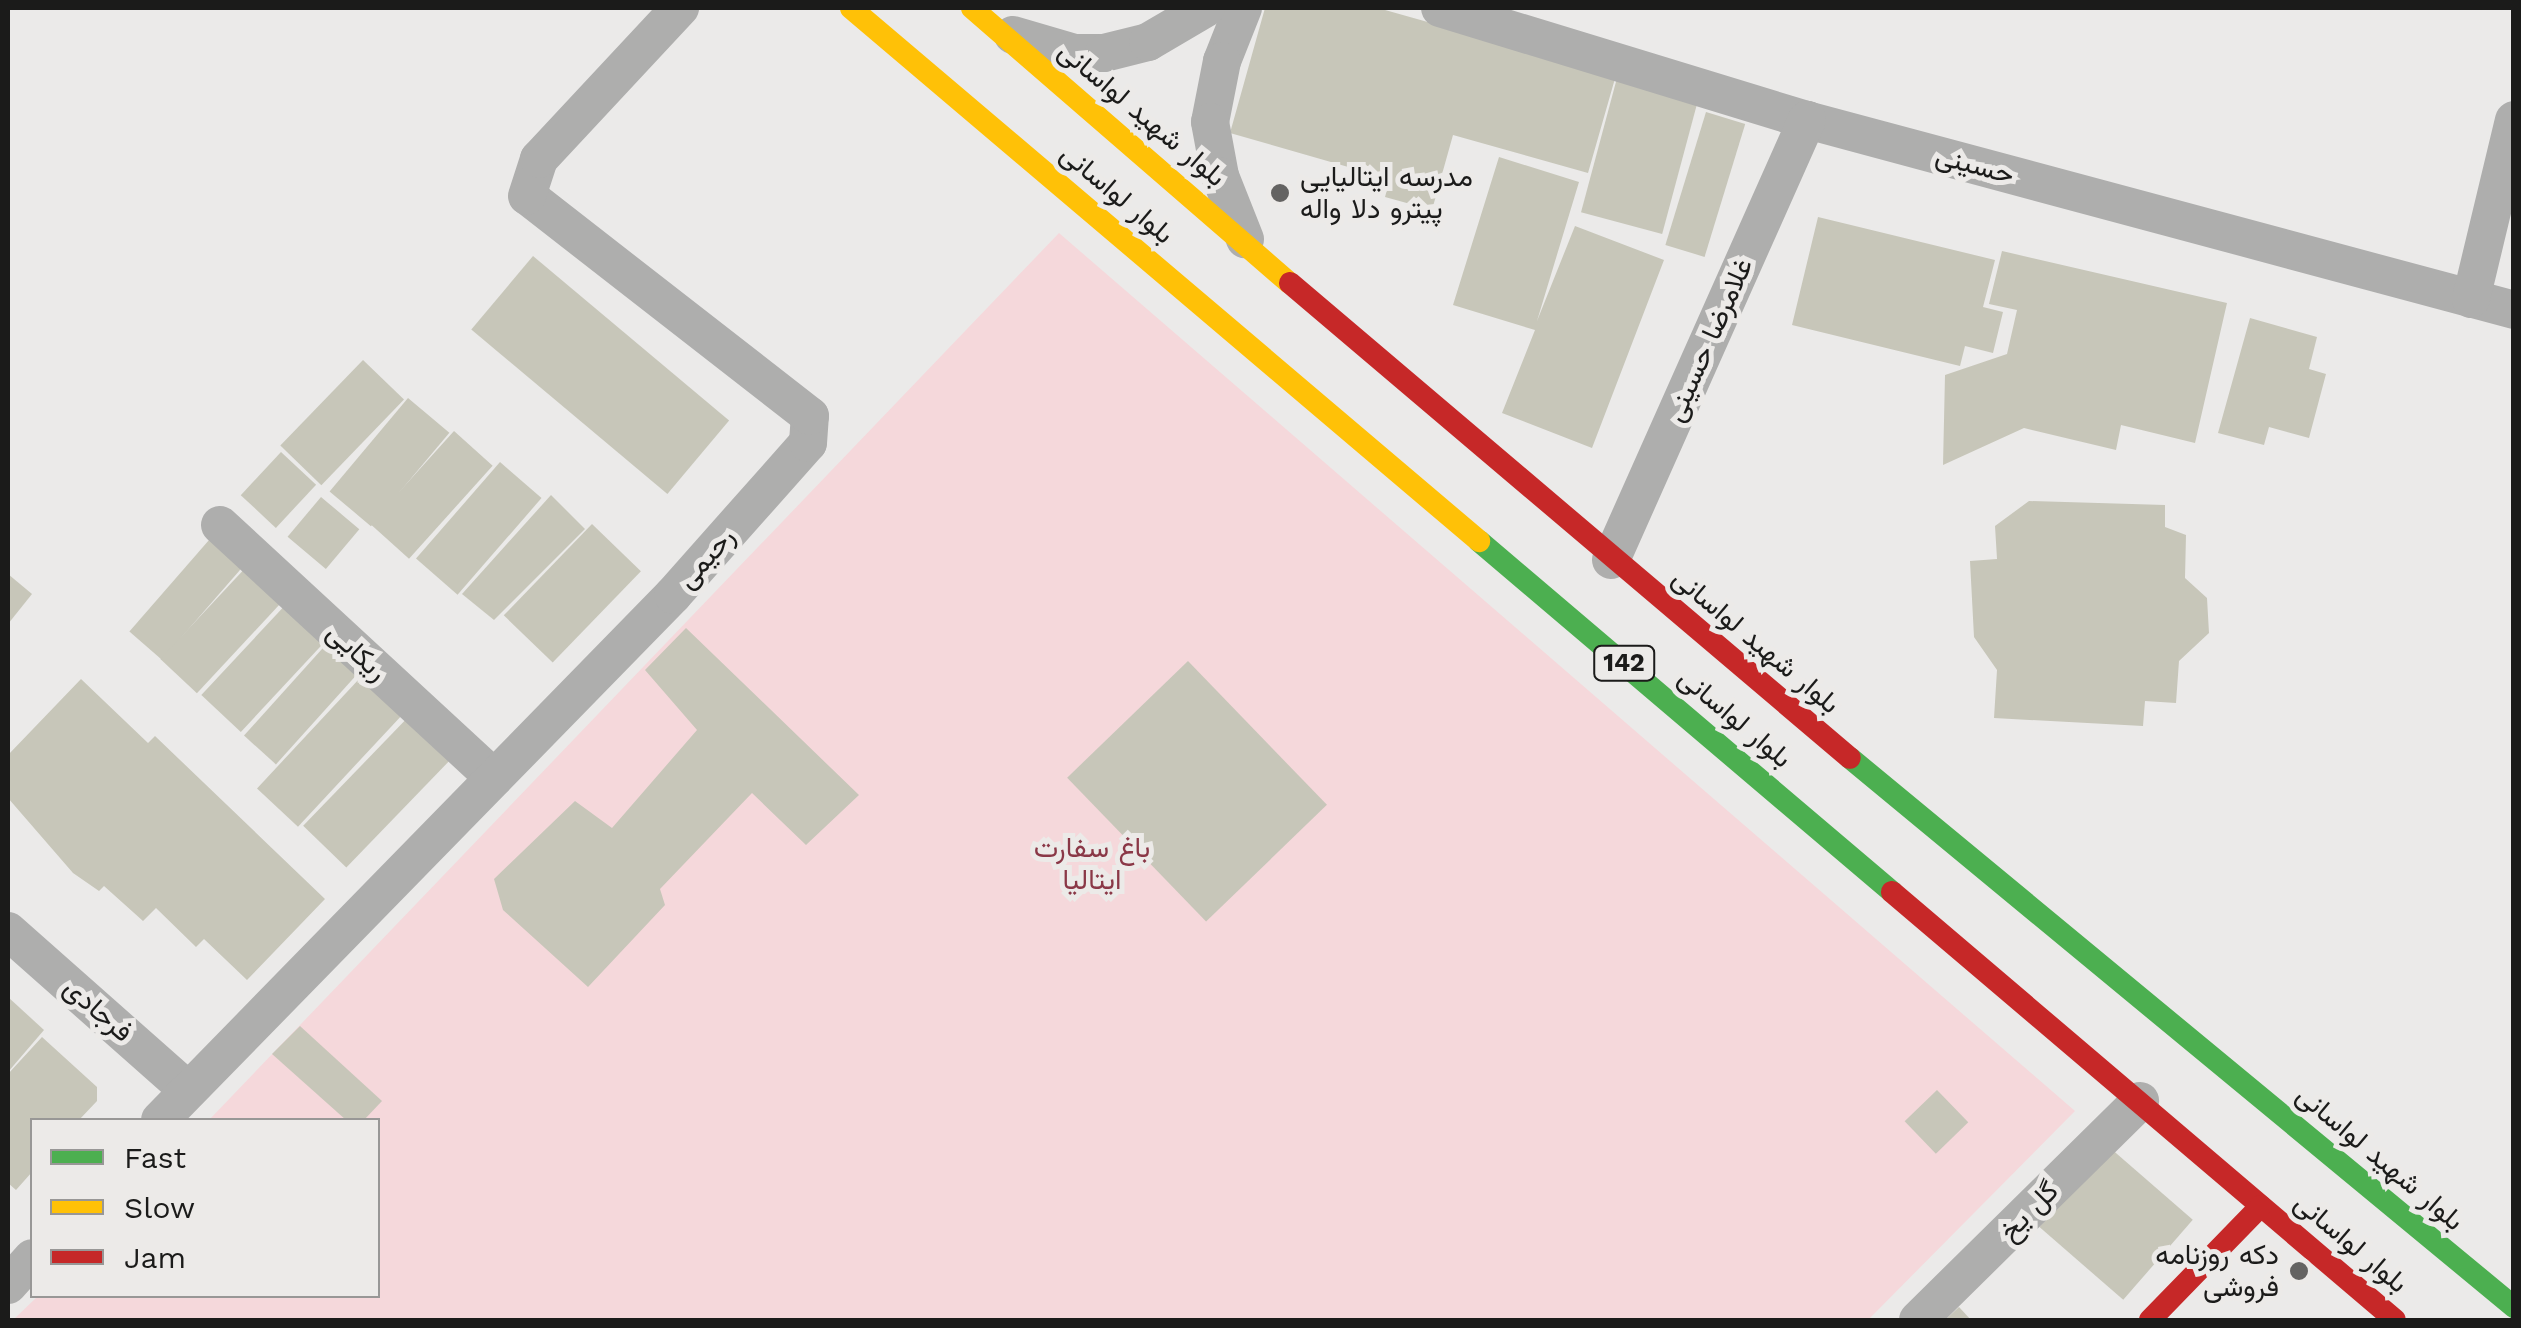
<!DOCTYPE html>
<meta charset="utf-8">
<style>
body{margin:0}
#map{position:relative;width:2521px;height:1328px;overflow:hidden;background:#ebeae9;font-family:"Work Sans",Vazirmatn,sans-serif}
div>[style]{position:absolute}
.green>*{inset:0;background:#f5d8db}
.building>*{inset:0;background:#c7c6b9;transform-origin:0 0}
.street>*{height:38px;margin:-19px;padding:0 19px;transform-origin:19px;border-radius:19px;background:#aeaead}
.fast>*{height:22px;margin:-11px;padding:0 11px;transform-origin:11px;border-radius:11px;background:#4caf50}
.slow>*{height:22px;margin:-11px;padding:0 11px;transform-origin:11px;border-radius:11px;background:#ffc107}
.jam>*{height:22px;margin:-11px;padding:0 11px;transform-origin:11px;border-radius:11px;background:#c62828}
.dots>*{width:28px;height:28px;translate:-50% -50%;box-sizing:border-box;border:5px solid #eceae8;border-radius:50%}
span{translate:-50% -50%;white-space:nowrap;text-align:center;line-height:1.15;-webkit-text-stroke:10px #eceae8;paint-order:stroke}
.shield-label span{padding:2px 8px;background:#eceae8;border:2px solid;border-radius:8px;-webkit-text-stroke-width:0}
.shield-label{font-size:25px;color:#1b1b1a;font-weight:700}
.street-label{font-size:28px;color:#1b1b1a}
.poi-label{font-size:28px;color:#1b1b1a}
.left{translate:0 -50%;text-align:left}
.right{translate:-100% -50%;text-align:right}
.park-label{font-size:28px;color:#8a3847}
.frame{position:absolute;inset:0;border:10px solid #1b1b1a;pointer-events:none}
.legend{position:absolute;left:30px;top:1118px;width:350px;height:180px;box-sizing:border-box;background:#eceae8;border:2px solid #989796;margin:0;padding:12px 18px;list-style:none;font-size:30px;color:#1b1b1a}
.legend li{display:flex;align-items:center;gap:20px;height:50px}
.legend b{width:50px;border:2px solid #989796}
</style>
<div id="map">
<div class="green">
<i style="clip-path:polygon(1059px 233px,2075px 1111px,1868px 1320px,13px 1320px,38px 1296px,378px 1296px,378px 1120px,209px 1120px)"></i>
</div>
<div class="building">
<i style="clip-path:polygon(1265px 8px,1378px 8px,1616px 75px,1588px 173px,1453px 135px,1432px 210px,1385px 197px,1390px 179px,1230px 133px)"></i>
<i style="left:1617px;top:78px;width:84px;height:139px;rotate:15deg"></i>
<i style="left:1706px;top:112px;width:41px;height:139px;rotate:17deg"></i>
<i style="clip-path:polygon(1499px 157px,1579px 182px,1537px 321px,1575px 226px,1664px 260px,1592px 448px,1502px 413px,1535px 330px,1453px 305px)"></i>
<i style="clip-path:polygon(1818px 217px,1995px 260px,1983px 307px,2003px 312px,1993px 353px,1965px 346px,1960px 366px,1792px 325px)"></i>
<i style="clip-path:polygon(2002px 251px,2227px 303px,2195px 443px,2121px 425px,2116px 450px,2024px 428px,1943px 465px,1945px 375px,2007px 354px,2017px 310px,1989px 304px)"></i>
<i style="left:533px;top:256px;width:256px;height:96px;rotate:40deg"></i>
<i style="clip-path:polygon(2250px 318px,2317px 337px,2309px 369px,2326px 374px,2309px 438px,2269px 427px,2264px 445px,2218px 433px)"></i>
<i style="left:363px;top:360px;width:57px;height:119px;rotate:44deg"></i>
<i style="left:408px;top:398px;width:54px;height:122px;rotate:40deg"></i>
<i style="left:454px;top:431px;width:52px;height:125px;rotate:42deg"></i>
<i style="left:281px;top:452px;width:48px;height:59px;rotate:43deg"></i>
<i style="left:500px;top:462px;width:55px;height:128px;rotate:41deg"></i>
<i style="clip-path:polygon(551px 495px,585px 529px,494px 620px,462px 594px)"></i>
<i style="left:321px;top:497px;width:50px;height:52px;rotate:40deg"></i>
<i style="clip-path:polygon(2029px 501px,2165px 505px,2165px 527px,2186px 535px,2185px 578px,2207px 598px,2209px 633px,2179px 661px,2176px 703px,2145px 701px,2143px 726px,1994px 718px,1997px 670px,1974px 637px,1970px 561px,1997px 559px,1995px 526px)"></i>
<i style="left:592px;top:524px;width:68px;height:127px;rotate:44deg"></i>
<i style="left:216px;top:532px;width:43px;height:132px;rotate:41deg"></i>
<i style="left:249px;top:564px;width:50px;height:130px;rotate:43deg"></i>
<i style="clip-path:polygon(8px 574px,32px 594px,8px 624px)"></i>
<i style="left:290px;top:600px;width:54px;height:130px;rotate:43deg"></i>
<i style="clip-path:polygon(686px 628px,859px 795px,806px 845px,752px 793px,660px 889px,665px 905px,588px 987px,503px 910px,494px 879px,575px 801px,612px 828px,697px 730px,645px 670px)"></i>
<i style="left:331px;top:639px;width:43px;height:130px;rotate:42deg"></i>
<i style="left:1188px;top:661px;width:200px;height:168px;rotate:46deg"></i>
<i style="left:360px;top:678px;width:56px;height:151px;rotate:43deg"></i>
<i style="clip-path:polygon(81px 679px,148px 743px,155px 736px,325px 899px,247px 980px,204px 939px,196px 947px,156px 908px,143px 921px,104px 886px,99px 891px,73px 873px,8px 798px,8px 755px)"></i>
<i style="left:415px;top:710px;width:60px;height:161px;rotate:44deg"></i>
<i style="clip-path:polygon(8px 997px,44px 1030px,8px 1072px)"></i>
<i style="clip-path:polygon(300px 1026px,382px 1101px,364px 1120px,346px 1120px,272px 1054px)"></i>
<i style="clip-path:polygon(42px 1037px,97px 1087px,97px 1101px,79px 1120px,32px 1120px,32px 1172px,16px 1190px,8px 1183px,8px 1074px)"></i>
<i style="left:1937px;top:1090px;width:45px;height:45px;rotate:46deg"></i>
<i style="left:2109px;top:1147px;width:111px;height:106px;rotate:41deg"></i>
<i style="clip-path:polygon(1959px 1307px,1971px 1320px,1945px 1320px)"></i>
</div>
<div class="street">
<i style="left:1243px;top:8px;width:57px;rotate:111.6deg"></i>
<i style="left:1222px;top:61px;width:62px;rotate:101.1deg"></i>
<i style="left:1210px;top:122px;width:55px;rotate:79.5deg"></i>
<i style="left:1220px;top:176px;width:68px;rotate:68.4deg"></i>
<i style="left:1440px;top:8px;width:384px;rotate:17deg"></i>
<i style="left:1807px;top:120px;width:732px;rotate:15.04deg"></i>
<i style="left:1013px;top:35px;width:65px;rotate:16.2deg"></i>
<i style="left:1075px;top:53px;width:29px"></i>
<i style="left:1104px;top:53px;width:45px;rotate:-14deg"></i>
<i style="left:1148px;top:42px;width:67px;rotate:-30.4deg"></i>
<i style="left:2471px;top:299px;width:184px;rotate:-76.5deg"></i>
<i style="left:220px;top:525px;width:373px;rotate:42.7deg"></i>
<i style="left:1611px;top:560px;width:482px;rotate:-66deg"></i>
<i style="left:8px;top:931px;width:240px;rotate:41.5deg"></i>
<i style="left:160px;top:1120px;width:734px;rotate:-45.66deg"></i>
<i style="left:673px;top:595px;width:203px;rotate:-48.4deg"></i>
<i style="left:808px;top:443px;width:27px;rotate:-86deg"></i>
<i style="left:810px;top:416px;width:358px;rotate:-142.1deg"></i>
<i style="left:527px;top:196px;width:39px;rotate:-72deg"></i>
<i style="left:539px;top:159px;width:207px;rotate:-47deg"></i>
<i style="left:8px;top:1285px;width:36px;rotate:-48deg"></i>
<i style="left:1918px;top:1320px;width:312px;rotate:-44.6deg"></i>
</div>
<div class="fast">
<i style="left:1479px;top:541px;width:542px;rotate:40.36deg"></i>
<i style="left:1850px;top:758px;width:862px;rotate:39.58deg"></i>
</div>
<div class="slow">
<i style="left:851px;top:8px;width:824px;rotate:40.32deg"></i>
<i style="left:972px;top:8px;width:420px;rotate:40.9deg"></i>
</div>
<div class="jam">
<i style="left:1290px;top:283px;width:734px;rotate:40.31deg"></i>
<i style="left:1892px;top:892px;width:660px;rotate:40.39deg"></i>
<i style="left:2150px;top:1320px;width:159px;rotate:-45.8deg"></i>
</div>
<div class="dots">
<i style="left:1280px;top:193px;background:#646362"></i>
<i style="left:2299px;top:1271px;background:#646362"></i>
</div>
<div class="shield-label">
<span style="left:1624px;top:663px">142</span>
</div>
<div class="street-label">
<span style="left:1142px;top:114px;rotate:40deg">بلوار شهید لواسانی</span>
<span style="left:1975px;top:165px;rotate:15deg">حسینی</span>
<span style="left:1117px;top:194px;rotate:40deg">بلوار لواسانی</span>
<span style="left:1709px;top:340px;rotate:-66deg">غلامرضا حسینی</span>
<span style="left:706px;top:558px;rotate:-48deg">رحیمی</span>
<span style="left:1756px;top:641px;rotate:40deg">بلوار شهید لواسانی</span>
<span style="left:357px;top:652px;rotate:43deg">ریکایی</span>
<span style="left:1735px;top:718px;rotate:40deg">بلوار لواسانی</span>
<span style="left:98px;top:1010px;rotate:41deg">فرجادی</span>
<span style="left:2380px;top:1158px;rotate:40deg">بلوار شهید لواسانی</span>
<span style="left:2029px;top:1211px;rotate:-45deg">گل یخ</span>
<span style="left:2351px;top:1243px;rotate:40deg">بلوار لواسانی</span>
</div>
<div class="poi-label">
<span class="left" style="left:1300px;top:193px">مدرسه ایتالیایی<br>پیترو دلا واله</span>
<span class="right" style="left:2279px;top:1271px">دکه روزنامه<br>فروشی</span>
</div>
<div class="park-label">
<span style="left:1092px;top:864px">باغ سفارت<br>ایتالیا</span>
</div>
<div class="frame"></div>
<ul class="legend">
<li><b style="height:12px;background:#4caf50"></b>Fast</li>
<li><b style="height:12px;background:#ffc107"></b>Slow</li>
<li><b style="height:12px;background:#c62828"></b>Jam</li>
</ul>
</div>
